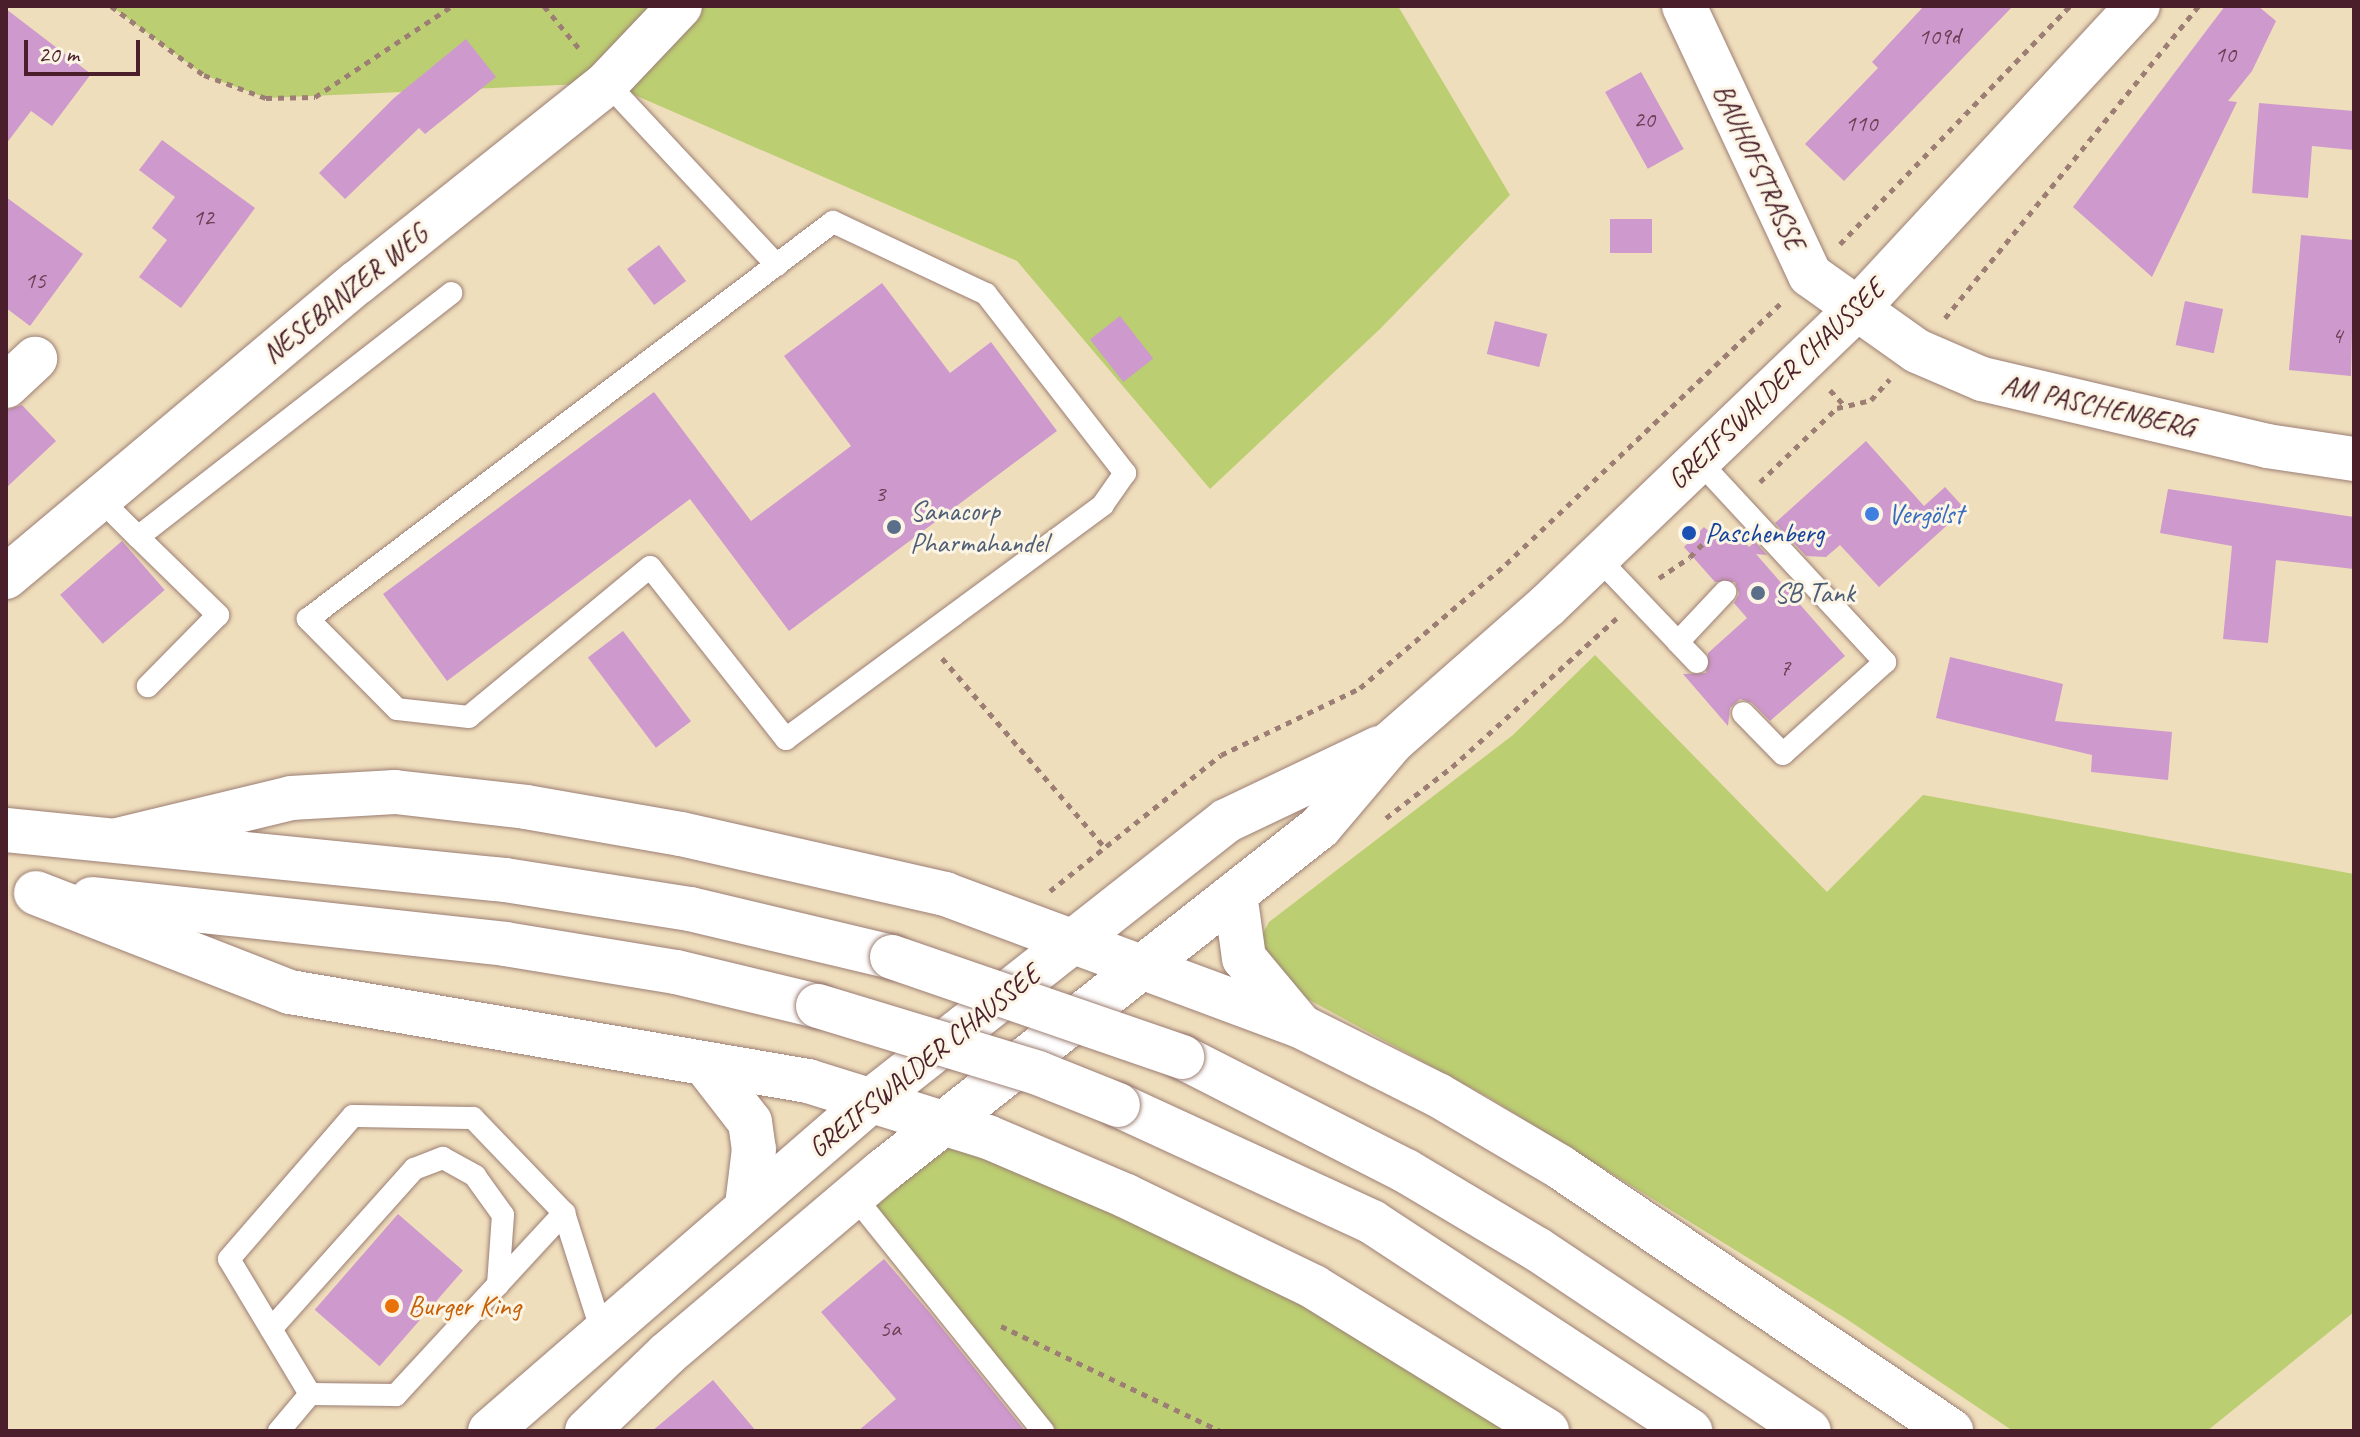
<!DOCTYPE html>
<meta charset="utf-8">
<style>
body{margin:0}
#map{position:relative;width:2360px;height:1437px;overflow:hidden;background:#efdebc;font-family:Caveat,sans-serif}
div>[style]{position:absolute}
.green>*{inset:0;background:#bcce72}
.building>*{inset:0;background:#ce99cd;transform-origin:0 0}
.path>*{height:5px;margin-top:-2.5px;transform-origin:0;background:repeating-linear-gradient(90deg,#9c7e74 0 6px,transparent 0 12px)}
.roads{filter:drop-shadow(0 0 2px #9c7e74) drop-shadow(0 0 2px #9c7e74)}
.lane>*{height:22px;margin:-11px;padding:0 11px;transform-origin:11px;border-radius:11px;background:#fff}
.street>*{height:44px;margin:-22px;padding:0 22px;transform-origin:22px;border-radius:22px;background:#fff}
.secondary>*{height:44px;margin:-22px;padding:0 22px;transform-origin:22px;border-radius:22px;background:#fff}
.highway>*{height:44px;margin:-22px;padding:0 22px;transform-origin:22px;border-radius:22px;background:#fff}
.bridges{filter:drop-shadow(0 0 2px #9c7e74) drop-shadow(0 0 2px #9c7e74)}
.highway-bridge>*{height:44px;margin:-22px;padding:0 22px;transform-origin:22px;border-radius:22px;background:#fff}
.dots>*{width:22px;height:22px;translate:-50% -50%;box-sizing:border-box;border:4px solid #fcf5e5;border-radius:50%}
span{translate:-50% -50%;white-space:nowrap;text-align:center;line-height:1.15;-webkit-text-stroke:6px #fcf5e5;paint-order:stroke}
.number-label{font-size:24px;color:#6b3e54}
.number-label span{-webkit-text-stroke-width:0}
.street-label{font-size:28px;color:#4a1f2b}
.service-label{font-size:28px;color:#4e5e75}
.left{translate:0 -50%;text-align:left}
.shop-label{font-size:28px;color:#366cbe}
.transit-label{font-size:28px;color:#164399}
.food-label{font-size:28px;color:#c56008}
.frame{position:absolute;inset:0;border:8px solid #4a1f2b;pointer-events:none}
.scale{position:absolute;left:24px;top:40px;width:116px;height:36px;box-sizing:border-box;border:4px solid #4a1f2b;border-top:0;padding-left:10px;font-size:24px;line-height:28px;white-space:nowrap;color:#4a1f2b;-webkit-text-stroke:6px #fcf5e5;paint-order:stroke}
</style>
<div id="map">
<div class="green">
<i style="clip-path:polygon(111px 6px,1398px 6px,1510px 195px,1381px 328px,1210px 489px,1017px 261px,607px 83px,266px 98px,204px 75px)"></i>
<i style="clip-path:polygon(1595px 655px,1827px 892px,1923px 795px,2354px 874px,2354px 1312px,2207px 1431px,2013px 1431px,1845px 1318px,1488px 1097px,1293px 991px,1267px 955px,1261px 937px,1269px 922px,1513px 735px)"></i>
<i style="clip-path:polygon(944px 1122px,1547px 1431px,1043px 1431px,854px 1196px)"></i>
</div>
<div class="building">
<i style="clip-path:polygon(1924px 6px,2013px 6px,1844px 181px,1805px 144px,1878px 68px,1872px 62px)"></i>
<i style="clip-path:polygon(2225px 6px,2258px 6px,2276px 21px,2252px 71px,2228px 101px,2237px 102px,2152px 277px,2073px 207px)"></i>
<i style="clip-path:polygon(6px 9px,91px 74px,52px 126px,31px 111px,6px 144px)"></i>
<i style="clip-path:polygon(466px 39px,496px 77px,425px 134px,419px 128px,345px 199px,319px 173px,394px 98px)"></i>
<i style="left:1641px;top:72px;width:88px;height:41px;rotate:61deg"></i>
<i style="clip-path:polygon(2259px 103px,2354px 111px,2354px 150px,2312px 146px,2308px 198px,2252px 193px)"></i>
<i style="clip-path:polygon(162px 140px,255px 208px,181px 308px,139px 277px,167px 240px,152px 228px,175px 197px,139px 170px)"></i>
<i style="clip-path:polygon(6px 197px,83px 254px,30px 326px,6px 308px)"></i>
<i style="left:1652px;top:219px;width:34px;height:42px;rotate:90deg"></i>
<i style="clip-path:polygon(2301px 235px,2354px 240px,2351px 376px,2289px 370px)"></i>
<i style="left:659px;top:245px;width:45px;height:40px;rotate:53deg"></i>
<i style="clip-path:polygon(882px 283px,950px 373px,991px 342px,1057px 431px,789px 631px,690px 499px,447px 681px,383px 594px,654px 392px,751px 521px,851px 446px,784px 356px)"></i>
<i style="left:2185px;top:301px;width:39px;height:45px;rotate:12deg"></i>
<i style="left:1120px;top:316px;width:54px;height:38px;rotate:52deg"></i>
<i style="left:1495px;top:321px;width:54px;height:34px;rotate:14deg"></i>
<i style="clip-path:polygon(22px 405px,56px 441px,6px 488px,6px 410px)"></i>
<i style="clip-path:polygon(1866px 441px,1924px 506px,1945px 487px,1965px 509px,1879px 587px,1840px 545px,1826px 557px,1806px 556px,1775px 523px)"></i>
<i style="clip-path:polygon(2168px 489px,2354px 517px,2354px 569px,2276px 560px,2268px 643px,2223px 639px,2232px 546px,2160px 533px)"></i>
<i style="clip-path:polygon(1704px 527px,1721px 542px,1734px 530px,1749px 547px,1755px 542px,1767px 555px,1756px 554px,1845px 656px,1770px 721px,1752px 703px,1740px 699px,1730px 708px,1728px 726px,1683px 674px,1706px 673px,1708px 653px,1747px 618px,1734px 603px,1739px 594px,1735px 582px,1715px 582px,1684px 547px)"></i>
<i style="left:122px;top:541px;width:65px;height:82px;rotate:49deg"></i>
<i style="left:623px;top:631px;width:113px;height:44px;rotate:53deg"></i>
<i style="clip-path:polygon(1950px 657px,2063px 684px,2055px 721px,2172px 732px,2168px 780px,2091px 772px,2092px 755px,1936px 718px)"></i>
<i style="left:398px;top:1214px;width:86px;height:127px;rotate:41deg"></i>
<i style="clip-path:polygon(884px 1259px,930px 1313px,1025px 1431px,858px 1431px,896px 1399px,821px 1312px)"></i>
<i style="clip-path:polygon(713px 1380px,756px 1431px,652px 1431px)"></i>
</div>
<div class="path">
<i style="left:111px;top:6px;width:116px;rotate:36.6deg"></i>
<i style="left:204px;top:75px;width:66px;rotate:20.4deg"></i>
<i style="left:266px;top:98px;width:49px;rotate:-1.2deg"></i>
<i style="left:315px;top:97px;width:164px;rotate:-33.6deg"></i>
<i style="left:544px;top:6px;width:60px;rotate:50.4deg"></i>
<i style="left:1840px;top:244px;width:331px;rotate:-46deg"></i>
<i style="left:1945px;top:318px;width:402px;rotate:-50.9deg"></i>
<i style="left:1830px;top:390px;width:22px;rotate:47deg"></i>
<i style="left:1760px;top:482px;width:107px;rotate:-43.9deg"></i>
<i style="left:1837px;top:408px;width:35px;rotate:-13deg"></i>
<i style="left:1871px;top:400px;width:28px;rotate:-48deg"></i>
<i style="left:1659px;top:578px;width:37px;rotate:-34deg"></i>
<i style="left:1690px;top:557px;width:40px;rotate:-46deg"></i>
<i style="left:942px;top:658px;width:247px;rotate:49.3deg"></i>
<i style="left:1386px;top:818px;width:83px;rotate:-37.7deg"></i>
<i style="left:1452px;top:767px;width:222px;rotate:-42.1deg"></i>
<i style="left:1050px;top:891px;width:218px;rotate:-38.5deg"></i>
<i style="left:1221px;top:755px;width:154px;rotate:-25.7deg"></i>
<i style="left:1360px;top:688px;width:192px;rotate:-40.3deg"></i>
<i style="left:1506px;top:564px;width:381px;rotate:-43.5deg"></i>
<i style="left:1001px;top:1326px;width:243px;rotate:25.6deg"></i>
</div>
<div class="roads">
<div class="lane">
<i style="left:607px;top:83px;width:249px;rotate:47deg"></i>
<i style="left:833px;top:222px;width:169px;rotate:25.2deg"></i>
<i style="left:986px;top:294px;width:227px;rotate:52.2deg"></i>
<i style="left:1125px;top:473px;width:39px;rotate:125deg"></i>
<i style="left:1103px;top:505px;width:394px;rotate:143.6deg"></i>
<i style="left:786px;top:739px;width:219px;rotate:-128.3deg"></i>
<i style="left:650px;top:567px;width:235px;rotate:140.4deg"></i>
<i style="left:469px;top:717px;width:72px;rotate:-173.7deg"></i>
<i style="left:397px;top:709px;width:127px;rotate:-134.7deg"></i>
<i style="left:308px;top:619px;width:658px;rotate:-37.1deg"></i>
<i style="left:1697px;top:459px;width:277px;rotate:47.2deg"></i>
<i style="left:1885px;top:662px;width:137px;rotate:138deg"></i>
<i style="left:1783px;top:754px;width:57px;rotate:-134.3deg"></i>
<i style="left:99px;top:498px;width:55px;rotate:45deg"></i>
<i style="left:138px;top:537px;width:397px;rotate:-37.9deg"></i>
<i style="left:138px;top:537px;width:112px;rotate:44.3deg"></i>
<i style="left:218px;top:615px;width:100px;rotate:134.6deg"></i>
<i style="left:1597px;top:557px;width:117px;rotate:46.4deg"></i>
<i style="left:1697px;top:662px;width:28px;rotate:-134deg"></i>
<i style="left:1678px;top:642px;width:69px;rotate:-46.8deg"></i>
<i style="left:854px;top:1196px;width:302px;rotate:51.2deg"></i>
<i style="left:271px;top:1329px;width:215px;rotate:-48.2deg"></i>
<i style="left:414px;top:1169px;width:31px;rotate:-21deg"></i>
<i style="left:443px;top:1158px;width:37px;rotate:29deg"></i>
<i style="left:475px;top:1176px;width:48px;rotate:54.3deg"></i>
<i style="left:503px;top:1215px;width:70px;rotate:94.1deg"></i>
<i style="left:310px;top:1394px;width:86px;rotate:0.7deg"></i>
<i style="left:396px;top:1395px;width:248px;rotate:-47.3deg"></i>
<i style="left:279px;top:1431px;width:48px;rotate:-50deg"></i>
<i style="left:310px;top:1394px;width:157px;rotate:-121deg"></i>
<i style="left:229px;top:1259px;width:189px;rotate:-49.1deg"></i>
<i style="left:353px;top:1116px;width:120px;rotate:1deg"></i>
<i style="left:473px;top:1118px;width:132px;rotate:46.2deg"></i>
<i style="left:564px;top:1213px;width:128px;rotate:72.3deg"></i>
</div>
<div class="street">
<i style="left:1684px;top:6px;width:297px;rotate:64.9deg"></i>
<i style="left:1810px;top:275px;width:131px;rotate:35.4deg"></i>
<i style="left:1917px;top:351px;width:71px;rotate:23.3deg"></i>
<i style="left:1982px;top:379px;width:293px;rotate:13.2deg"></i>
<i style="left:2267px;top:446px;width:88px;rotate:8.5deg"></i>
<i style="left:6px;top:386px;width:40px;rotate:-43deg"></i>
<i style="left:6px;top:577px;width:459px;rotate:-40deg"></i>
<i style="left:358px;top:282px;width:319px;rotate:-38.6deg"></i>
<i style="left:607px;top:83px;width:106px;rotate:-46.5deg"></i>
</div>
<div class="secondary">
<i style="left:490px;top:1431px;width:508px;rotate:-40.93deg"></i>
<i style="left:874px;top:1098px;width:448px;rotate:-38.2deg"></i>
<i style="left:1226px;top:821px;width:170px;rotate:-25.5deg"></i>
<i style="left:587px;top:1431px;width:111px;rotate:-43.9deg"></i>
<i style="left:667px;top:1354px;width:283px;rotate:-40.3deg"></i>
<i style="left:883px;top:1171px;width:556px;rotate:-38.21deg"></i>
<i style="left:1320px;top:827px;width:111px;rotate:-49.7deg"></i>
<i style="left:1392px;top:742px;width:206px;rotate:-41.3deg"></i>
<i style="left:1547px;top:606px;width:431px;rotate:-43.8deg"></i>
<i style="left:1858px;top:308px;width:412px;rotate:-47.2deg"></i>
</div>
<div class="highway">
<i style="left:6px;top:830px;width:501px;rotate:5.72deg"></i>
<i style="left:505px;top:880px;width:187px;rotate:8.9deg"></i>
<i style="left:690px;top:909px;width:208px;rotate:13.4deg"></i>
<i style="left:118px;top:840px;width:178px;rotate:-13.6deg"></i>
<i style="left:291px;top:798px;width:104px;rotate:-3.3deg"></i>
<i style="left:395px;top:792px;width:132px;rotate:6.5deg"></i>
<i style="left:526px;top:807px;width:157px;rotate:9.9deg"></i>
<i style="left:681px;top:834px;width:271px;rotate:12.8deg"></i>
<i style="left:945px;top:894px;width:379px;rotate:20.4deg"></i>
<i style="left:1300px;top:1026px;width:154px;rotate:26.6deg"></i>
<i style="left:1438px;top:1095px;width:142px;rotate:30.5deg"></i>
<i style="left:1560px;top:1167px;width:472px;rotate:34deg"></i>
<i style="left:36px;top:893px;width:273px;rotate:21.3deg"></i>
<i style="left:290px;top:992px;width:526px;rotate:9.75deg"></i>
<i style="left:808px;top:1081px;width:189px;rotate:17.3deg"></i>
<i style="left:988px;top:1137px;width:150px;rotate:23.1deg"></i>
<i style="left:1126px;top:1196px;width:209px;rotate:25.8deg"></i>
<i style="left:1314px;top:1287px;width:274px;rotate:31.7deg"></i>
<i style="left:1235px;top:894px;width:65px;rotate:82deg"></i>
<i style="left:1244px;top:958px;width:86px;rotate:50.2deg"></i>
<i style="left:92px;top:899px;width:415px;rotate:6.2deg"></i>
<i style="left:505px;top:944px;width:173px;rotate:9.3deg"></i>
<i style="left:676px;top:972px;width:146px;rotate:13.5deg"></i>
<i style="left:1182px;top:1057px;width:251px;rotate:27deg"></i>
<i style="left:1406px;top:1171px;width:152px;rotate:30.8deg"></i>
<i style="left:1537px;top:1249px;width:327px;rotate:33.8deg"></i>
<i style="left:705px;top:1064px;width:73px;rotate:52.2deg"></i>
<i style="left:750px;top:1122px;width:27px;rotate:82deg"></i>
<i style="left:754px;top:1149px;width:56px;rotate:97.1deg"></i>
<i style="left:1118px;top:1105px;width:280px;rotate:24.7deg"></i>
<i style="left:1372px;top:1222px;width:381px;rotate:33.3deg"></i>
</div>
</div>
<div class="bridges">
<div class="highway-bridge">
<i style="left:892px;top:957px;width:307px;rotate:19deg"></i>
<i style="left:818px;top:1006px;width:230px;rotate:16.9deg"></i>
<i style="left:1038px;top:1073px;width:86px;rotate:21.8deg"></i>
</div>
</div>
<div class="dots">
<i style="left:1872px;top:514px;background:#3f7fe0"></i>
<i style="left:894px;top:527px;background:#5c6f8a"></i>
<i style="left:1689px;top:533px;background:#1a4fb4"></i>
<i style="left:1758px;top:593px;background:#5c6f8a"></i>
<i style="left:392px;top:1306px;background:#e8710a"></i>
</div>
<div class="number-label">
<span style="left:1939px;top:37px">109d</span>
<span style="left:2225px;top:55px">10</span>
<span style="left:1644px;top:120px">20</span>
<span style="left:1861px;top:124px">110</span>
<span style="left:203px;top:218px">12</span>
<span style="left:35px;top:281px">15</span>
<span style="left:2337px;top:336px">4</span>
<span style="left:880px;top:494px">3</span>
<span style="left:1785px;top:668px">7</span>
<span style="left:890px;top:1329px">5a</span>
</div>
<div class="street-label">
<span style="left:1759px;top:167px;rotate:65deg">BAUHOFSTRASSE</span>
<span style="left:345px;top:294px;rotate:-39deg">NESEBANZER WEG</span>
<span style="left:1776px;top:384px;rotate:-44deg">GREIFSWALDER CHAUSSEE</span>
<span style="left:2098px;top:406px;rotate:13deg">AM PASCHENBERG</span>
<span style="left:924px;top:1061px;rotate:-39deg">GREIFSWALDER CHAUSSEE</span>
</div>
<div class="service-label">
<span class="left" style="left:910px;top:527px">Sanacorp<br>Pharmahandel</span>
<span class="left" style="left:1774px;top:593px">SB Tank</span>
</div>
<div class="shop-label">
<span class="left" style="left:1888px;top:514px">Vergölst</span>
</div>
<div class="transit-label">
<span class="left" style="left:1705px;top:533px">Paschenberg</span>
</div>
<div class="food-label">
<span class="left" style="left:408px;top:1306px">Burger King</span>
</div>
<div class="frame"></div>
<div class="scale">20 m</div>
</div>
